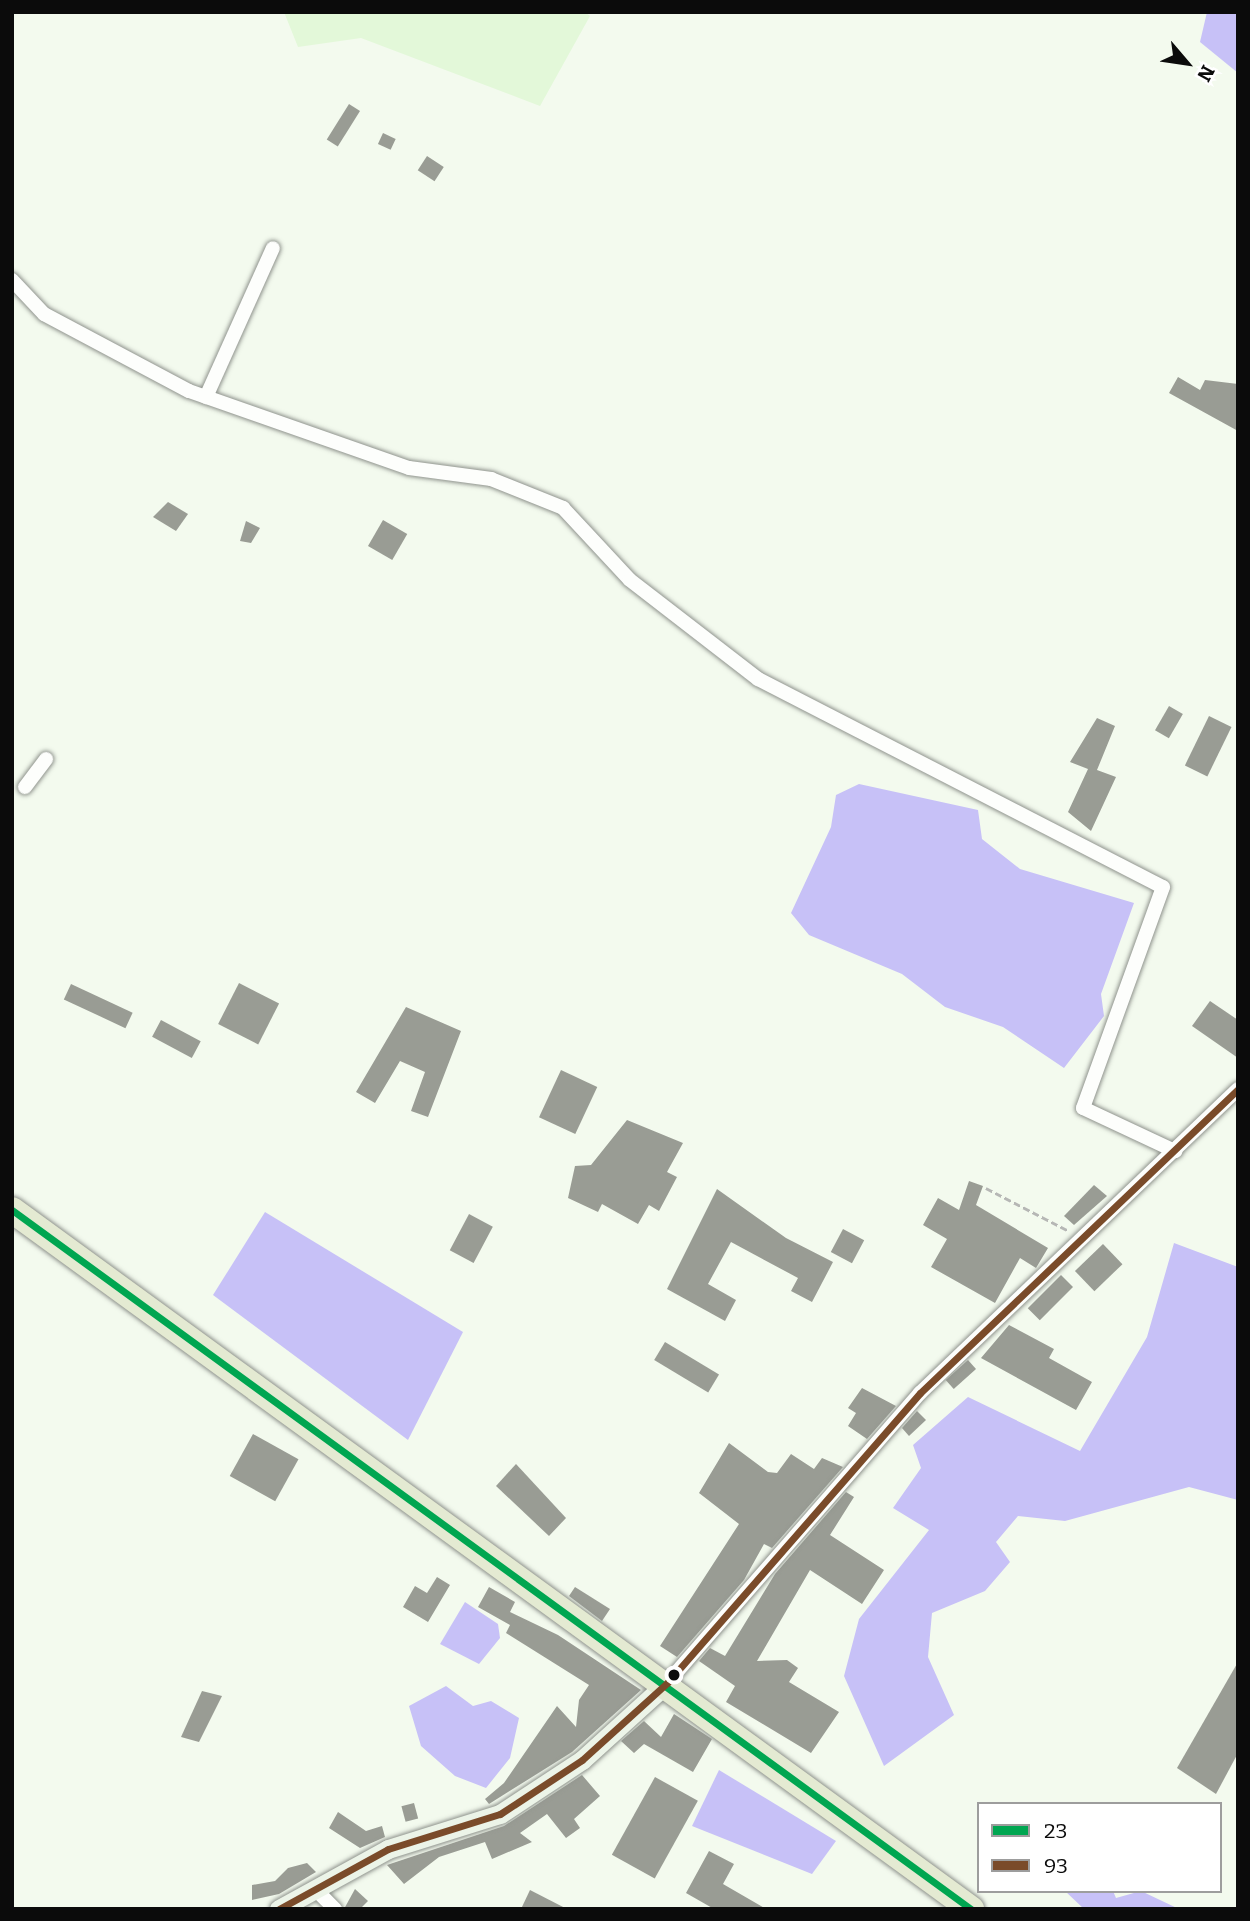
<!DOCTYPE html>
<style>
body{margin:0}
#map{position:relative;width:1250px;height:1921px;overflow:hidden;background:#f3faee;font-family:Bitter,serif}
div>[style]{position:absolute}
.farmland>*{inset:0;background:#e3f8d9}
.water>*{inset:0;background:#c7c1f7}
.building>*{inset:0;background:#999c94;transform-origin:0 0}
.path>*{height:2.5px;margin-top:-1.25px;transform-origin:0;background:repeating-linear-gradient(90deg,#b6b7b5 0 7px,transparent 0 10.5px)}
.roads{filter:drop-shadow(0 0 2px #8f938d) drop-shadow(0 0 2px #8f938d)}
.street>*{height:14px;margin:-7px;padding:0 7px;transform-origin:7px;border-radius:7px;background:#fdfefc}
.secondary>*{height:19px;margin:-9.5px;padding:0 9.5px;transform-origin:9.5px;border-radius:9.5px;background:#ecf4e8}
.highway>*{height:26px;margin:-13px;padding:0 13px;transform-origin:13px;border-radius:13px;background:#e4ead2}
.bus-1>*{height:7px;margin:-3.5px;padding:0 3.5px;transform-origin:3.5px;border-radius:3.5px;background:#00a651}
.bus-2>*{height:7px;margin:-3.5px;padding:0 3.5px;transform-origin:3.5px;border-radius:3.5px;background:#7a4b2a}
.dots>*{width:19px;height:19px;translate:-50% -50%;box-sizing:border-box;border:4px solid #fff;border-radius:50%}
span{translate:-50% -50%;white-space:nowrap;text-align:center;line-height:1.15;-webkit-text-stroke:7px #fff;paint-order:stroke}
.frame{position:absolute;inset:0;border:14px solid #0b0b0b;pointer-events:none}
.legend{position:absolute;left:977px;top:1802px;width:245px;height:91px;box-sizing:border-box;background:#fff;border:2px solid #9d9d9d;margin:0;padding:9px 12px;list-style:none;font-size:21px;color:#0b0b0b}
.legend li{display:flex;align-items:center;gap:14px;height:35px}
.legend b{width:35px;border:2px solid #9d9d9d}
.north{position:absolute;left:1152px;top:28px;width:70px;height:70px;-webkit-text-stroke:5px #fff;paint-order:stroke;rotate:119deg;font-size:19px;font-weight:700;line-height:28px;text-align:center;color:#0b0b0b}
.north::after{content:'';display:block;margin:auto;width:24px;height:32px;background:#0b0b0b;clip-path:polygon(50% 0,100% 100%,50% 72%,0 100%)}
</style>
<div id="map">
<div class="farmland">
<i style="clip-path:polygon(284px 12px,585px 12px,590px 16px,540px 106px,361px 38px,298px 47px)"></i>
</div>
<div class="water">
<i style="clip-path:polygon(1207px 12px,1238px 12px,1238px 73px,1200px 42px)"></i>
<i style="clip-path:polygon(859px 784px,978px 810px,982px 839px,1020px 869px,1134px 903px,1101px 994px,1104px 1016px,1064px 1068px,1003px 1027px,945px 1007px,902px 974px,809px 935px,791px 913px,831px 827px,836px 795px)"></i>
<i style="clip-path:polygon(265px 1212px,463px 1332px,408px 1440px,213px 1295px)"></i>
<i style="clip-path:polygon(1174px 1243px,1238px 1267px,1238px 1500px,1189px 1487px,1065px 1521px,1018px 1516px,996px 1542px,1010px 1562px,985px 1591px,932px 1613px,928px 1657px,954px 1715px,884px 1766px,844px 1676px,859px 1619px,929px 1530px,893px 1508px,921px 1468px,913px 1445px,968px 1397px,1080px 1451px,1147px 1337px)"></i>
<i style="clip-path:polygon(465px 1602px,498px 1624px,500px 1638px,479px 1664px,440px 1644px)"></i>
<i style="clip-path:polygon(446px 1686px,473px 1706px,491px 1701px,519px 1718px,510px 1758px,486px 1788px,455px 1776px,421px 1746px,409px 1706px)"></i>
<i style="clip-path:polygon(719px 1770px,836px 1841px,812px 1874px,692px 1826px)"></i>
<i style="clip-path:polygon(1065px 1891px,1113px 1891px,1116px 1898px,1141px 1891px,1179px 1909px,1084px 1909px)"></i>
</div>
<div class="building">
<i style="left:349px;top:104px;width:13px;height:42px;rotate:32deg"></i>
<i style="left:383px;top:133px;width:14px;height:12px;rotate:25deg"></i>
<i style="left:427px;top:156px;width:20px;height:17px;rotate:33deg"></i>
<i style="clip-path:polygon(1178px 377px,1200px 390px,1205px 380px,1238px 384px,1238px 431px,1169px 393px)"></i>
<i style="clip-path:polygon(168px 502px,188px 514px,176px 531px,153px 517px)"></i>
<i style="left:383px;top:520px;width:28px;height:30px;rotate:30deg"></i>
<i style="clip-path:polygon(246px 521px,260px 528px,251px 543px,240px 541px)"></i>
<i style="left:1169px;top:706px;width:16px;height:28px;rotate:30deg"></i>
<i style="left:1209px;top:716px;width:25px;height:55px;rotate:26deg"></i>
<i style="clip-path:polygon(1097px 718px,1115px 726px,1097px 770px,1116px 777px,1091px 831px,1068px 812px,1088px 769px,1070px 762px)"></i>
<i style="left:239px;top:983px;width:45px;height:46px;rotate:27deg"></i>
<i style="left:71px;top:984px;width:68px;height:17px;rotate:25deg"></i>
<i style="clip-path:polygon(1210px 1001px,1238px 1020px,1238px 1058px,1192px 1026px)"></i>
<i style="clip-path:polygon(406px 1007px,461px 1031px,428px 1117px,411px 1111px,425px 1072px,400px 1061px,375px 1103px,356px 1092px)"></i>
<i style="left:161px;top:1020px;width:45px;height:19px;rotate:28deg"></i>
<i style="left:561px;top:1070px;width:40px;height:52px;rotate:25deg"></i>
<i style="clip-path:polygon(627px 1120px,683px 1143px,667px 1172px,677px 1177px,659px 1211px,649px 1205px,638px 1224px,602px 1204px,598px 1212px,568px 1198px,575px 1166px,591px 1165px)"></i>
<i style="clip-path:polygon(969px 1181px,983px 1186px,976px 1205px,1048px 1248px,1036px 1268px,1020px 1258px,995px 1303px,931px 1267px,947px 1239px,923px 1225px,938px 1198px,959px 1210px)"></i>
<i style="clip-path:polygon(1094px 1185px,1107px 1196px,1074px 1225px,1064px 1216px)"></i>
<i style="clip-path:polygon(717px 1189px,786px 1238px,833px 1262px,812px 1302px,791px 1291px,798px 1278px,731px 1242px,708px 1284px,736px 1300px,725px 1321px,667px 1289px)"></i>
<i style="left:469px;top:1214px;width:27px;height:41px;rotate:28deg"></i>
<i style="left:843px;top:1229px;width:24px;height:26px;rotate:28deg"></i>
<i style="left:1103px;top:1244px;width:28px;height:39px;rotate:46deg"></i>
<i style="left:1061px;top:1275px;width:17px;height:47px;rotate:45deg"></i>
<i style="clip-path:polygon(1009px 1325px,1054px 1349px,1049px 1358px,1092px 1382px,1076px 1410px,981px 1358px)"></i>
<i style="left:665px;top:1342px;width:63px;height:21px;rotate:31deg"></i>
<i style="left:968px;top:1360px;width:12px;height:30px;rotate:48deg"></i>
<i style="clip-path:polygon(862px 1388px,896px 1406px,867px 1439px,848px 1426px,856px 1413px,848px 1408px)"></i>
<i style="clip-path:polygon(917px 1411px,926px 1420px,909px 1436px,902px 1428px)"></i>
<i style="left:253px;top:1434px;width:52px;height:48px;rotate:29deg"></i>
<i style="clip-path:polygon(729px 1443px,768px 1472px,777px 1473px,791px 1454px,814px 1469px,822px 1458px,843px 1467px,772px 1548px,764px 1544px,744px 1580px,677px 1657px,660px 1646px,739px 1524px,699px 1493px)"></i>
<i style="clip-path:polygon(516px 1464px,566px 1518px,549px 1536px,496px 1486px)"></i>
<i style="clip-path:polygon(846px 1492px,854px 1497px,830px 1535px,884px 1570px,862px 1604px,810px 1570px,757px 1661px,787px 1660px,798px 1668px,789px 1682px,839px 1712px,811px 1753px,726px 1702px,735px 1686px,699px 1661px,710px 1648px,725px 1656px,775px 1574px)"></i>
<i style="clip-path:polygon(437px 1577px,450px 1585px,428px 1622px,403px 1607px,415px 1586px,427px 1593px)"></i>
<i style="clip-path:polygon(489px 1587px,515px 1602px,510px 1612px,558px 1635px,641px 1690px,572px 1752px,489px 1804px,485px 1799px,504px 1783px,557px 1706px,576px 1727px,579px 1700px,589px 1685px,506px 1633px,510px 1625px,478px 1607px)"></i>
<i style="clip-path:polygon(575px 1587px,610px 1609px,602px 1621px,569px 1596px)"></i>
<i style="clip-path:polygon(1238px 1662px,1238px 1753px,1216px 1794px,1177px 1768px)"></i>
<i style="clip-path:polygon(202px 1691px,222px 1696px,199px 1742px,181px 1737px)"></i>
<i style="clip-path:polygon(674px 1714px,712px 1739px,693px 1772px,644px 1744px,634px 1753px,621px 1741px,644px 1721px,661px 1737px)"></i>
<i style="clip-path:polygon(582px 1775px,600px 1796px,574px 1819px,580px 1828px,566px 1838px,547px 1814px,520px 1833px,532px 1842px,492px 1859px,485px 1842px,439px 1857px,404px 1884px,387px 1865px,504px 1826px)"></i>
<i style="left:655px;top:1777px;width:49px;height:89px;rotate:29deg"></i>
<i style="left:414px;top:1803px;width:16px;height:13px;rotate:75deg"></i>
<i style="clip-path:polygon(338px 1812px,366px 1831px,382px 1826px,385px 1837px,360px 1848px,329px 1828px)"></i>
<i style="clip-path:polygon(709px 1851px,734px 1864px,723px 1884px,766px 1909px,714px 1909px,686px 1893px)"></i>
<i style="clip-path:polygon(307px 1863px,316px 1872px,279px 1894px,252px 1900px,252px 1885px,275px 1881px,288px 1868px)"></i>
<i style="clip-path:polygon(355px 1889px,368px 1901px,360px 1909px,344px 1909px)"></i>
<i style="clip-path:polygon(530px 1890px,567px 1909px,521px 1909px)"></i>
</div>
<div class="path">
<i style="left:986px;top:1188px;width:93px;rotate:27.4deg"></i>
</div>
<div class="roads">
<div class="street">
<i style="left:12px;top:280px;width:47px;rotate:46.7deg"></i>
<i style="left:44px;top:314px;width:164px;rotate:28deg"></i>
<i style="left:189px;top:391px;width:233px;rotate:19.3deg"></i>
<i style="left:409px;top:468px;width:83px;rotate:7.6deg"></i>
<i style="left:491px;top:479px;width:78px;rotate:21.9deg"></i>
<i style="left:563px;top:508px;width:98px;rotate:47.1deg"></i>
<i style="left:630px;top:580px;width:162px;rotate:37.7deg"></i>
<i style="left:758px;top:679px;width:455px;rotate:27.2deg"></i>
<i style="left:1163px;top:887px;width:235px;rotate:109.9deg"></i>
<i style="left:1083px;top:1108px;width:102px;rotate:25.1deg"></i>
<i style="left:206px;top:397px;width:163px;rotate:-65.8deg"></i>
<i style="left:25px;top:787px;width:35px;rotate:-53deg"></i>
<i style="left:667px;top:1683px;width:385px;rotate:-48.9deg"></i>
<i style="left:920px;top:1393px;width:440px;rotate:-43.7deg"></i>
<i style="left:316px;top:1890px;width:27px;rotate:45deg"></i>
</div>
<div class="secondary">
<i style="left:279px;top:1909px;width:124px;rotate:-28.8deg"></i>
<i style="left:388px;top:1849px;width:117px;rotate:-17.4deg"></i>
<i style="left:500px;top:1814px;width:98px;rotate:-33.4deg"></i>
<i style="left:582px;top:1760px;width:115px;rotate:-42.2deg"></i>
</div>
<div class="highway">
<i style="left:12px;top:1210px;width:1187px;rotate:36.09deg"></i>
</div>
</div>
<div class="bus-1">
<i style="left:12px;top:1210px;width:1187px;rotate:36.09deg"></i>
</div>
<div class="bus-2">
<i style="left:279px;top:1909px;width:124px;rotate:-28.8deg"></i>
<i style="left:388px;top:1849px;width:117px;rotate:-17.4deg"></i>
<i style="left:500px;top:1814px;width:98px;rotate:-33.4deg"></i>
<i style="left:582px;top:1760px;width:115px;rotate:-42.2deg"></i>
<i style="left:667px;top:1683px;width:385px;rotate:-48.9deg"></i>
<i style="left:920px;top:1393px;width:440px;rotate:-43.7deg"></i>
</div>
<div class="dots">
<i style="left:674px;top:1675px;background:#0b0b0b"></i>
</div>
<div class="frame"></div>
<ul class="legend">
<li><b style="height:9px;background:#00a651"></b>23</li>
<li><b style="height:9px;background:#7a4b2a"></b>93</li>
</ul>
<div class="north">N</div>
</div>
